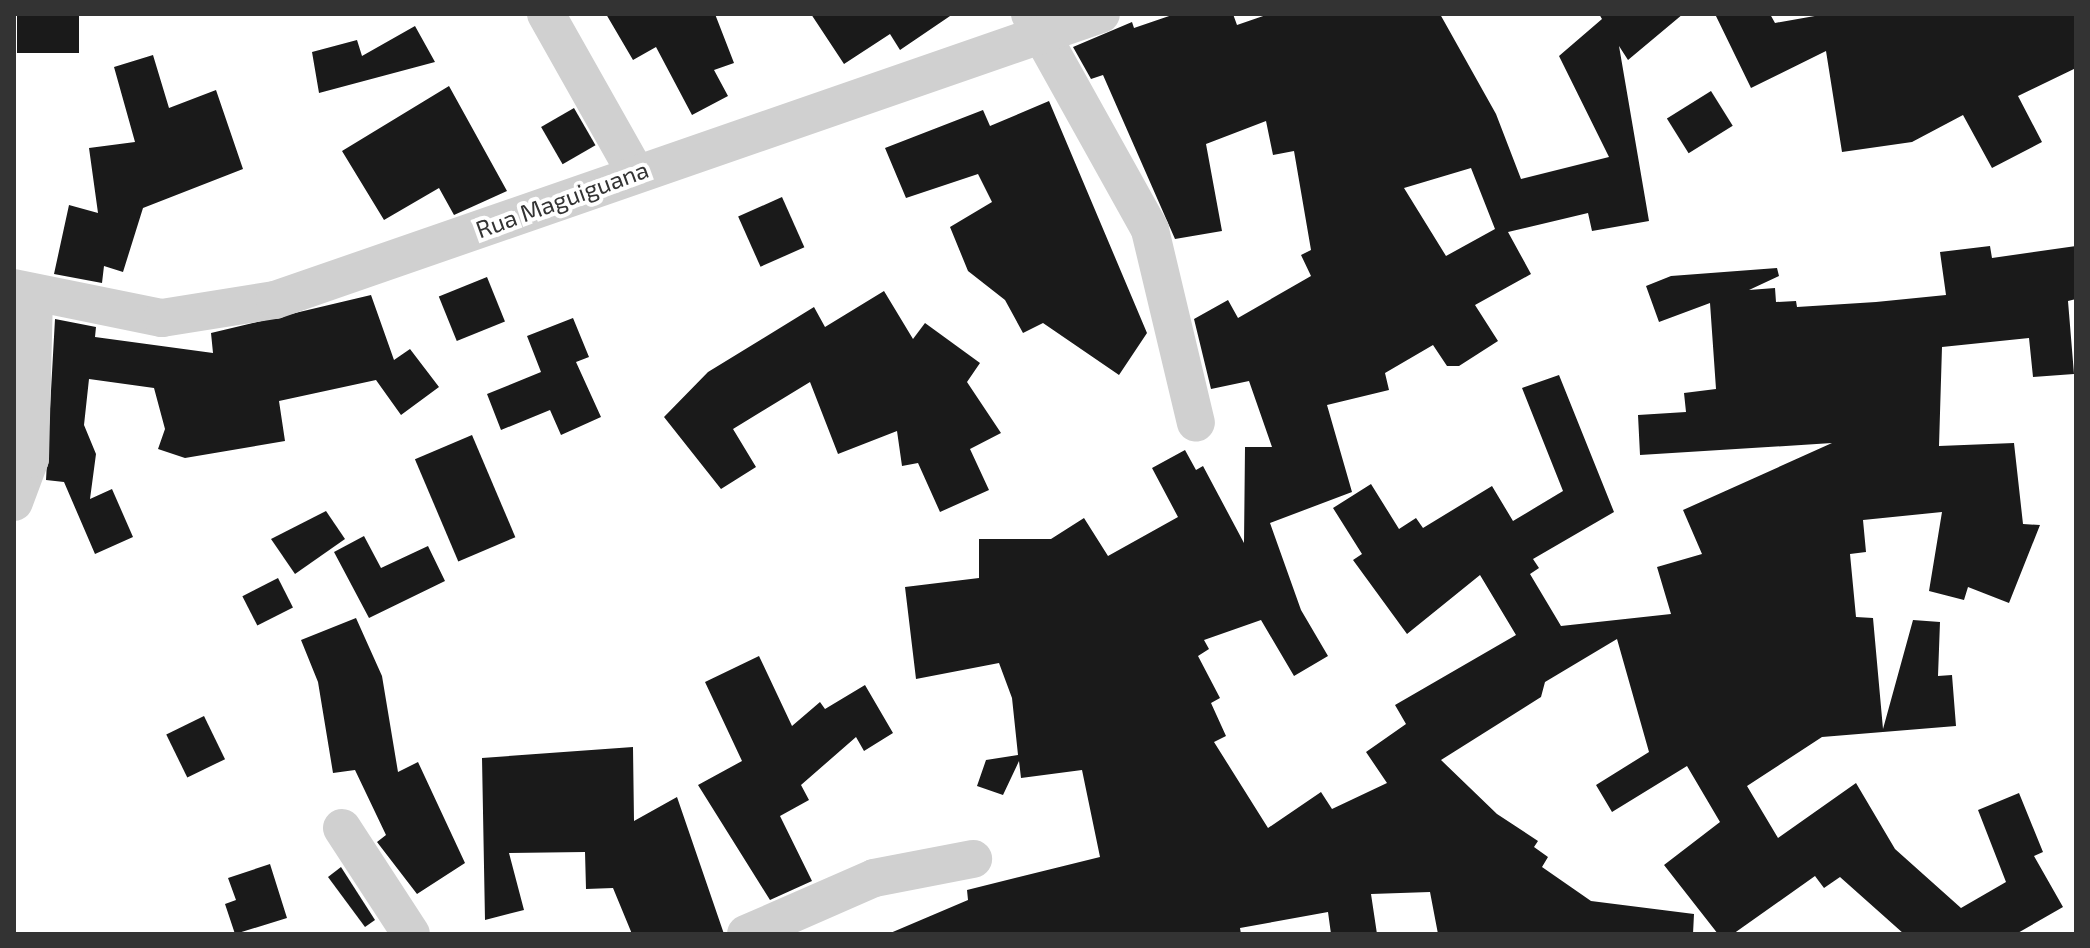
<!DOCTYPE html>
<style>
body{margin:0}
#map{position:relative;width:2090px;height:948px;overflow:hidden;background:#fff;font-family:"Exo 2",sans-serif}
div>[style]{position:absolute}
.building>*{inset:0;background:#1a1a1a;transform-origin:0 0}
.minor>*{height:38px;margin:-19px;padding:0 19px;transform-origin:19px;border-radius:19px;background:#d0d0d0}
span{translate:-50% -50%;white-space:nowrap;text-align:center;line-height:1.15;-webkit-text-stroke:8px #fff;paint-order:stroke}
.street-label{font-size:24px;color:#333}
.frame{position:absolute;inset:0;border:16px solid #333;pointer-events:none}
</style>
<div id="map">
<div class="building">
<i style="left:17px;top:14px;width:62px;height:39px"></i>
<i style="clip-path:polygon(606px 14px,715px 14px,734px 63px,714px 70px,728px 96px,692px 115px,656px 47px,633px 60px)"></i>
<i style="clip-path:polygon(811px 14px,953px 14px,900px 50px,890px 34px,844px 64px)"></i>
<i style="clip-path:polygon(evenodd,1175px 14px,1233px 14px,1237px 25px,1269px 14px,1440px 14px,1496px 114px,1521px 179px,1609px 157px,1559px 56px,1602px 19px,1599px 14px,1683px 14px,1628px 60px,1619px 46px,1649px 221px,1592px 231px,1588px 213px,1508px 232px,1531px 274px,1475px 305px,1498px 341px,1459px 366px,1447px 366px,1433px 345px,1385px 373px,1389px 390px,1327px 405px,1352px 492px,1270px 523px,1301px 610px,1328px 656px,1294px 676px,1261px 620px,1204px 640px,1209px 649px,1198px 656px,1220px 698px,1211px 703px,1226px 736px,1214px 742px,1268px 828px,1321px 792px,1332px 809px,1387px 783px,1366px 752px,1406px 724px,1395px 705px,1516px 635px,1480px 575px,1407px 634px,1353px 560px,1362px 554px,1333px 508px,1371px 484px,1399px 529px,1416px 518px,1423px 528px,1492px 486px,1513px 521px,1563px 491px,1522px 388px,1559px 375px,1614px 512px,1533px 559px,1539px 568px,1530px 574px,1561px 626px,1671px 614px,1657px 567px,1702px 554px,1683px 510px,1832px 443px,1640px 455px,1638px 415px,1686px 412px,1684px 393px,1716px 389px,1710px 303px,1659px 322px,1646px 286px,1671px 276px,1777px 268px,1779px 276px,1749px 290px,1775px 288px,1776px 302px,1796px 301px,1797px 307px,1876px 302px,1946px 295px,1940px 252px,1990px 246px,1992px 258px,2076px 246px,2076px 299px,2068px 301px,2074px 374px,2033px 377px,2029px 338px,1942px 347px,1939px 446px,2014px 443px,2023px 524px,2040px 525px,2009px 603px,1968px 587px,1964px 600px,1929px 591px,1942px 512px,1863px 520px,1866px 552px,1850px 554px,1856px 617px,1873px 618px,1883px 729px,1913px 620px,1940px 622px,1938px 676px,1952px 675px,1956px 726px,1822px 737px,1747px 786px,1778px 838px,1856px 783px,1895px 849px,1961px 908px,2006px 882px,1978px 810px,2019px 793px,2043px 852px,2034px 856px,2063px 907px,2016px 934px,1904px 934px,1840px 877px,1824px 888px,1815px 876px,1733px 934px,1718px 934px,1664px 865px,1720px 822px,1687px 766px,1612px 812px,1596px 785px,1649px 752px,1617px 639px,1545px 682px,1541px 697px,1441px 760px,1497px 814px,1538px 841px,1534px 847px,1548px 857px,1542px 867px,1591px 901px,1694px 914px,1693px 934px,1438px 934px,1430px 892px,1371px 894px,1377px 934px,1331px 934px,1328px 912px,1240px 928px,1241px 934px,888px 934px,968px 900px,967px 890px,1100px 857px,1082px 770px,1021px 778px,1019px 761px,1003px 795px,977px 786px,986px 760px,1018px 755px,1012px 698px,999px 663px,916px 679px,905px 587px,979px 578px,979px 539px,1051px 539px,1084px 518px,1108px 556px,1178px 517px,1152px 468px,1185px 450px,1196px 470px,1203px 466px,1244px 543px,1245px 447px,1272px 447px,1249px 381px,1211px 389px,1194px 319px,1228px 300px,1238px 318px,1311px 276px,1301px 255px,1311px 250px,1294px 151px,1273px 155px,1266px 121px,1206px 144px,1222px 231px,1175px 239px,1103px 75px,1091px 79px,1073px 47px,1132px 22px,1134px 28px,1175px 14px,1471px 168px,1495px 229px,1446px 256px,1404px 188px,1471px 168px)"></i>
<i style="clip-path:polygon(1715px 14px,1770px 14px,1775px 23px,1826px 14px,2076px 14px,2076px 68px,2018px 96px,2042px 142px,1992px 168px,1963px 115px,1912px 142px,1842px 152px,1826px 51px,1751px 88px)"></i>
<i style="clip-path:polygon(415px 26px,435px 62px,319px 93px,312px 52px,357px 40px,362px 56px)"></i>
<i style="clip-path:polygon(153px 55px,169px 108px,216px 90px,243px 169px,143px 208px,123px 272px,104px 266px,102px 283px,54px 274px,69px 205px,98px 213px,89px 148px,135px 142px,114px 67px)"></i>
<i style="clip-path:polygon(449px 86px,507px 191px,454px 215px,439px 188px,384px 220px,342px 151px)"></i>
<i style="left:1711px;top:91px;width:41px;height:52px;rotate:58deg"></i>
<i style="clip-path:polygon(1049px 101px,1147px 333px,1119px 375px,1043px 323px,1023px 333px,1005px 300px,968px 271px,950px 227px,992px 202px,978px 174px,906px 198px,885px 148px,983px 110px,990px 126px)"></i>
<i style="left:574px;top:108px;width:43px;height:38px;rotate:60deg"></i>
<i style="left:782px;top:197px;width:55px;height:48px;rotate:66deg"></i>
<i style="left:487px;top:277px;width:48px;height:52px;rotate:68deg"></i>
<i style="clip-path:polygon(884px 291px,913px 339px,925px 323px,980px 363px,967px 382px,1001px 433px,970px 449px,989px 490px,940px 512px,918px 463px,902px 466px,897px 431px,838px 454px,810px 382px,733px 429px,756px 467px,721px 489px,664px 417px,708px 372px,814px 307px,825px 327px)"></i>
<i style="clip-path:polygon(371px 295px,394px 360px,410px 349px,439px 387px,401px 415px,376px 380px,279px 401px,285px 441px,185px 458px,158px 449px,165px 429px,154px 388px,89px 379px,84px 425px,96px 454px,90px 499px,112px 489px,133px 537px,95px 554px,64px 482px,46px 480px,55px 319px,96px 327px,95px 337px,213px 353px,211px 333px)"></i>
<i style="clip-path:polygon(573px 318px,589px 357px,576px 362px,601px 417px,561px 435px,550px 410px,501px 430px,487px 394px,541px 372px,527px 336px)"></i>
<i style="left:472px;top:435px;width:111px;height:62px;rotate:67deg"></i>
<i style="clip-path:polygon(326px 511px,345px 539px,295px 574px,271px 539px)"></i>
<i style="clip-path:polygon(364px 536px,381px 568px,428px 546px,445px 581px,369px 618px,334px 552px)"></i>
<i style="left:278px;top:578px;width:33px;height:40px;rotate:63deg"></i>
<i style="clip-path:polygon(356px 618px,382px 676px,398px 772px,418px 762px,465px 863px,417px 894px,377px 842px,386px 835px,355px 770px,333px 773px,318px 682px,301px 640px)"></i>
<i style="clip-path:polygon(759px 656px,792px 726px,820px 702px,825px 709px,865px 685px,893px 733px,864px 751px,856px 737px,801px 785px,809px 800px,780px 816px,812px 881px,770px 900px,698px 785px,742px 761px,705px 682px)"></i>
<i style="left:204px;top:716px;width:48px;height:42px;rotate:64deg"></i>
<i style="clip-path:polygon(633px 747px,634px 821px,677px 797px,724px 934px,632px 934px,613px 888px,586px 889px,585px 852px,509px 853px,524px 910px,485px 920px,482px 758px)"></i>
<i style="clip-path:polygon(270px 864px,287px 918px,235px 934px,225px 904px,236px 900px,228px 878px)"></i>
<i style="clip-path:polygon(341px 867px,375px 920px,365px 927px,328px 877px)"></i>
</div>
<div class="minor">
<i style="left:546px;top:14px;width:181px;rotate:60.6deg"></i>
<i style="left:1030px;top:14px;width:247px;rotate:60.9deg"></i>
<i style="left:1150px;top:230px;width:198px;rotate:76.6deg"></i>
<i style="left:14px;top:288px;width:151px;rotate:11.5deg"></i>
<i style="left:162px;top:318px;width:114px;rotate:-9.1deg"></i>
<i style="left:275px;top:300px;width:874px;rotate:-19.1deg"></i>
<i style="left:14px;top:502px;width:46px;rotate:-69.6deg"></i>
<i style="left:30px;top:459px;width:164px;rotate:-88.6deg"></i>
<i style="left:342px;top:828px;width:126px;rotate:56.9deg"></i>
<i style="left:746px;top:934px;width:140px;rotate:-23.6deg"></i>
<i style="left:874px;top:878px;width:101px;rotate:-10.9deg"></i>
</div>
<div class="street-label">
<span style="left:562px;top:199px;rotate:-20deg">Rua Maguiguana</span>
</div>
<div class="frame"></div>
</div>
